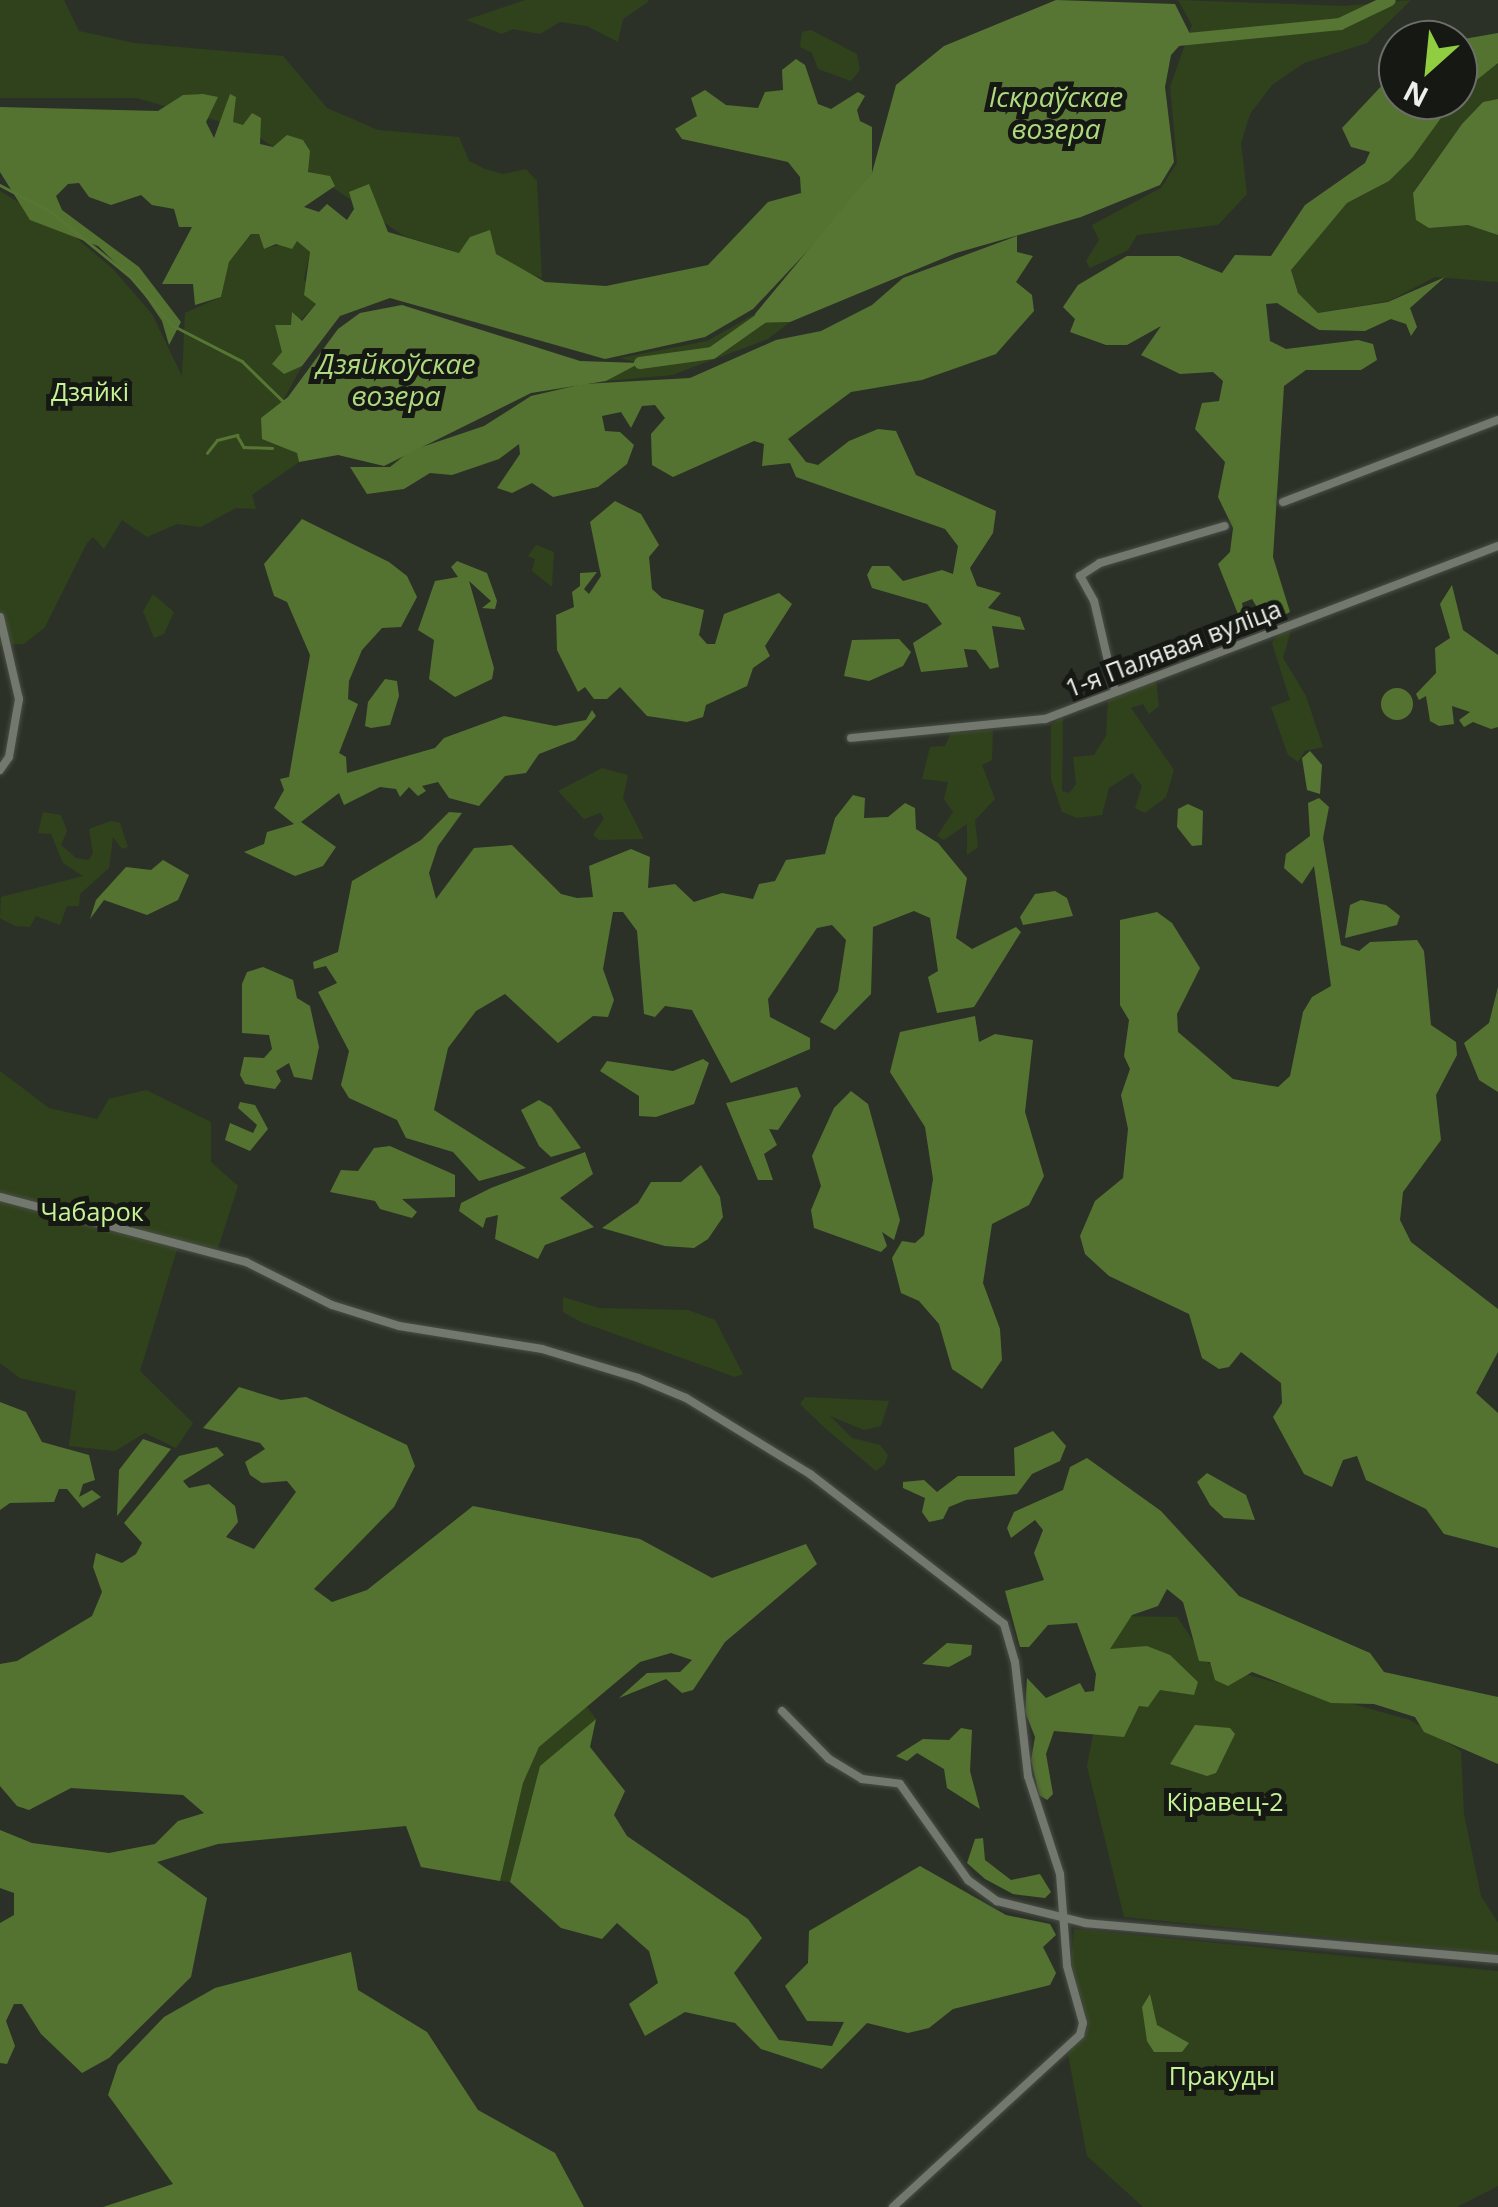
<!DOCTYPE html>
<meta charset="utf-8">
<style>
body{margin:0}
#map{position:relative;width:1498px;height:2207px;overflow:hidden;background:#2c3128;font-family:"Open Sans",sans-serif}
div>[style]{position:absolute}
.green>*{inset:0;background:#30421b}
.forest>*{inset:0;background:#547330}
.round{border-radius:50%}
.water>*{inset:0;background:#577634}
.stream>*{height:2.5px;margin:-1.25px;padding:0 1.25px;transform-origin:1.25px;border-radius:1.25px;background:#577634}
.river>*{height:12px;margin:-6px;padding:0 6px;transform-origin:6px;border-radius:6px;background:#577634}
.roads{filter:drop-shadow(0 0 2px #494d45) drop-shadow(0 0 2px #494d45)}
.street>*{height:8px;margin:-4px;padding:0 4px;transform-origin:4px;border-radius:4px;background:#72786d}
span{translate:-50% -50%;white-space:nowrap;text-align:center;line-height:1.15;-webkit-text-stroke:10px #161814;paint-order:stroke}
.park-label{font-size:25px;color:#c5f395}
.street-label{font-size:25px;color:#ecf0ea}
.water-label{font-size:28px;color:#aedb7d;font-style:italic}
.north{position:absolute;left:1378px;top:20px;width:100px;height:100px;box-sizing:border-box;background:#161814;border:2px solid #6c6e6a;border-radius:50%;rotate:207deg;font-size:28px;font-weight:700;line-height:40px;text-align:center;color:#ecf0ea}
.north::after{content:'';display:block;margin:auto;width:35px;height:45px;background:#91cd40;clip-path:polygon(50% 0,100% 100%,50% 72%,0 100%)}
</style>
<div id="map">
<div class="green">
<i style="clip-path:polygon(0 0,64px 0,79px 31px,134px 43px,283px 56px,327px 108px,378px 130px,459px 137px,469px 161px,485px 169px,503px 174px,526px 169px,537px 181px,542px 278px,404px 236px,247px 129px,136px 98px,0 98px)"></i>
<i style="clip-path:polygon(525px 0,648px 0,648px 2px,623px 19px,618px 42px,587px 26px,560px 22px,540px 34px,513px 29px,502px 34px,466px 20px)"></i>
<i style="clip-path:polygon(1178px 0,1344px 6px,1411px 0,1367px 43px,1304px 63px,1272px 85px,1250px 114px,1241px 143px,1247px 194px,1218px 225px,1137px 235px,1128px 250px,1090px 268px,1086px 261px,1099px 240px,1092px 225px,1161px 188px,1177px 163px,1170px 87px,1192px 25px)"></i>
<i style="clip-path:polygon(811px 30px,857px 54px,860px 70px,851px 81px,818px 69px,812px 53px,800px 47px,802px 32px)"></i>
<i style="clip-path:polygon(1498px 63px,1498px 99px,1483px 102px,1462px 124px,1413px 192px,1429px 228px,1468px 225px,1498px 235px,1498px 282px,1435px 277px,1389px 301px,1318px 313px,1298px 293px,1291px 269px,1347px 203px,1389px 181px,1463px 90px)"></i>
<i style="clip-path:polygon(0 191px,74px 236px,113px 269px,152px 314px,182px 376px,185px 313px,221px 297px,229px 262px,252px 234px,259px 234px,264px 249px,297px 240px,310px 252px,304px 279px,316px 304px,282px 340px,284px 373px,302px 366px,280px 406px,284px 447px,297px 453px,299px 462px,252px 495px,256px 509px,236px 508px,201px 527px,177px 524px,147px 537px,122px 520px,104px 549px,93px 537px,87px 543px,45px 627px,24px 644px,0 645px)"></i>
<i style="clip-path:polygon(755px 314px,757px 323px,790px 322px,768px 339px,672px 375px,606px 381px,639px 363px,620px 358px,707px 341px)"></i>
<i style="clip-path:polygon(536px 545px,554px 552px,552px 587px,532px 571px,535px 559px,528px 556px)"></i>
<i style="clip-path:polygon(153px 594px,174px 612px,164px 634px,154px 638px,143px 611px)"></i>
<i style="clip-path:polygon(1281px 630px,1291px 630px,1283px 658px,1306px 696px,1323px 747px,1305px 751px,1298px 762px,1288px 755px,1271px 707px,1290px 700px,1272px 643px)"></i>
<i style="clip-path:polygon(1156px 680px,1159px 706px,1149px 714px,1143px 704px,1131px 708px,1174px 770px,1166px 797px,1145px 813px,1135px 808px,1142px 786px,1132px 773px,1109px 788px,1102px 815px,1077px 818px,1062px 812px,1051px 779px,1051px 725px,1063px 717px,1062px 791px,1069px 793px,1076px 784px,1073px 757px,1094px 755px,1106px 736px,1108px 700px)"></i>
<i style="clip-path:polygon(993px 730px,992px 760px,982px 765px,995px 799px,975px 820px,978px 847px,967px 855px,967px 824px,944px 840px,937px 836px,953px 812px,944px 799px,948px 782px,922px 779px,930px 747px,945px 746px,951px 733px)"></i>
<i style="clip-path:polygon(602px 768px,628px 775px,623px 798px,644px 839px,599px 840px,593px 835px,604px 818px,600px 813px,584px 819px,558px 791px)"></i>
<i style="clip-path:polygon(43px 812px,61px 815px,67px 831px,61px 845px,76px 858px,89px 860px,93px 853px,89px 829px,111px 821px,120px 823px,128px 847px,122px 849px,113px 837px,109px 868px,80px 894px,79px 906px,67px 906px,60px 925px,36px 916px,30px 927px,15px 926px,0 918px,1px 897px,83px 876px,63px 863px,51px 834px,38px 833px)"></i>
<i style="clip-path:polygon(0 1071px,49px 1108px,97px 1119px,109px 1099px,146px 1090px,211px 1122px,211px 1162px,238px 1186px,218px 1248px,179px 1243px,140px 1371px,193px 1423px,176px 1448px,145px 1433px,115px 1451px,69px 1446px,76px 1391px,20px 1378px,0 1363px)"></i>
<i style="clip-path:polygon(563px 1297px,599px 1308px,688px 1310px,715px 1320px,743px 1374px,735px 1377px,581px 1322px,563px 1312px)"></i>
<i style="clip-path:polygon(805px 1397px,889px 1401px,881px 1426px,864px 1430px,830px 1416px,852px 1438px,880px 1445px,888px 1455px,885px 1464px,876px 1471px,826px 1429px,800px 1404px)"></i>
<i style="clip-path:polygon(1116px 1616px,1177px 1617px,1209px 1664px,1410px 1720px,1461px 1751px,1464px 1814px,1481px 1896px,1498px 1923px,1498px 1954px,1124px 1917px,1087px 1766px)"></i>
<i style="clip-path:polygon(586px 1706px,596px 1719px,540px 1766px,510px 1882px,500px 1881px,523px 1783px,539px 1747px)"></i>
<i style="clip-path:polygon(1074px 1929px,1498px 1971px,1498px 2186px,1457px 2207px,1143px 2207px,1087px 2156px,1068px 2054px,1089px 2025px,1071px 1965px)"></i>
</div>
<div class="forest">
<i style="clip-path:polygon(1498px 33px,1498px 63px,1458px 95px,1458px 40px)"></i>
<i style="clip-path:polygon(1398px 42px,1398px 100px,1454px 100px,1412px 158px,1389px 181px,1347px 203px,1291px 270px,1298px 293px,1318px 313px,1388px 302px,1445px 277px,1410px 308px,1417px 327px,1411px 336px,1406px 324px,1391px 319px,1365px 331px,1319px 330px,1277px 303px,1266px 304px,1270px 341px,1286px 349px,1358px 340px,1373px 344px,1377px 360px,1361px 370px,1306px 370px,1284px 386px,1273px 557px,1290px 612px,1267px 624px,1252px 599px,1242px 603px,1245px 620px,1240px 619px,1218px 564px,1230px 552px,1233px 528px,1218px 497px,1225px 462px,1195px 429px,1202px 403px,1219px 401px,1223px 381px,1213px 372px,1180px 374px,1141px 355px,1161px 326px,1127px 345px,1106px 345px,1070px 332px,1075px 319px,1063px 307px,1078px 285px,1127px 256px,1179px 256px,1222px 273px,1235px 255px,1271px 256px,1305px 205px,1365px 163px,1370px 152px,1351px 147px,1342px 128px,1388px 79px)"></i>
<i style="clip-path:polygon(796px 59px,805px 65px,818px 104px,831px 109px,858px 92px,865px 96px,857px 110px,860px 121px,872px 127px,872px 173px,846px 210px,753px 309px,705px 337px,605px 359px,390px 298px,340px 316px,302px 366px,284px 374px,272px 364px,282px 352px,275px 325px,291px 325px,292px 312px,302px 321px,316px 304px,304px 295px,310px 252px,297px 241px,292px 249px,276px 244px,264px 249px,259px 234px,251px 234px,229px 262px,221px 297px,195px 305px,193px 284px,162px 284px,192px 227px,179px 227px,174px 209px,152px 205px,141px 195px,111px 205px,89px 197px,79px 183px,68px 184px,56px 196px,62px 210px,139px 267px,181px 322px,169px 345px,162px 321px,137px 284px,98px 246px,30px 220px,0 172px,0 107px,158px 111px,183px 95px,203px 94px,218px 97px,206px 122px,214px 138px,230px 94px,236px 97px,233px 122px,243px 125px,252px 113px,261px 118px,260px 144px,273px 147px,287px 135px,303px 140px,310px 151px,308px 172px,330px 176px,335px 186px,304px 207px,319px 212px,327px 204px,347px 220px,354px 209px,349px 192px,369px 184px,388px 232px,459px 253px,470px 237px,490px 230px,496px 254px,545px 282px,606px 286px,708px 265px,768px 202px,801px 193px,800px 177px,788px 162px,682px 139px,675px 129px,697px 116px,691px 98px,705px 90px,726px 105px,758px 108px,765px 92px,783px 90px,782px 70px)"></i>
<i style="clip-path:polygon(1017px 236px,1017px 252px,1033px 256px,1016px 282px,1032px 295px,1034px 311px,996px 354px,922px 380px,851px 392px,788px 439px,806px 462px,818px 465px,849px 441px,878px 429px,896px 431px,916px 475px,996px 511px,993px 533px,970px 568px,977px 586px,1001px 593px,988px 608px,1020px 617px,1025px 630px,992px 626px,999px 667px,990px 669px,976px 650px,964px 649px,968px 667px,921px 672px,913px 643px,942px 624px,927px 604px,872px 588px,867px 575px,872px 566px,889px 566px,903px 581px,942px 570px,953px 574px,958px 546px,945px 529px,796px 477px,790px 463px,762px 466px,764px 444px,754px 441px,673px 477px,652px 465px,651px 434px,665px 418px,655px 405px,642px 406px,631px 428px,621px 412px,602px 416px,605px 431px,620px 432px,634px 445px,627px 464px,598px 487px,553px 497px,532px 483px,512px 493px,497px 488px,520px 454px,519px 444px,499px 459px,452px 475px,430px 473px,404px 489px,367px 494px,350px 467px,390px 467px,410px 451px,484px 426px,531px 396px,583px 384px,690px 378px,776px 340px,821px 331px,872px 305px,903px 278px)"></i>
<i style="clip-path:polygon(615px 501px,641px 514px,659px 545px,649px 557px,652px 589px,662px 598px,704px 610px,699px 635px,707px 644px,715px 644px,724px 614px,779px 593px,792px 604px,765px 646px,770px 656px,753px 668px,747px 686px,706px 705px,703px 717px,687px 722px,647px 716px,620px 687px,607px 699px,594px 699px,585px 687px,578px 692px,557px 650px,556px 615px,574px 607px,572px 592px,580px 586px,580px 573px,597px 572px,584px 589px,589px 594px,601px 576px,590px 522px)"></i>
<i style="clip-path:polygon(302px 519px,389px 562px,407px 576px,417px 597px,401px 627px,382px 628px,362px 650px,349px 681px,348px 699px,358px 704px,339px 753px,346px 757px,347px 773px,435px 748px,444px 738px,504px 716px,555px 726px,586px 720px,592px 710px,596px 716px,575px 740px,539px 754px,526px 773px,505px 776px,479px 806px,449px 798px,438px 782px,422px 786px,426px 791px,418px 796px,409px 787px,400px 797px,396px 789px,380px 787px,344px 805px,339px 793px,301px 822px,336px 847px,323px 866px,295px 876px,244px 852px,264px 844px,267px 832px,294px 824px,274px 808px,284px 790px,280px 779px,289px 777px,310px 655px,287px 602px,274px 596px,264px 564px)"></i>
<i style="clip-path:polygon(457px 561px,487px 573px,497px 601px,495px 609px,482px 608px,491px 601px,469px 581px,494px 668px,492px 679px,455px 697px,429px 679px,434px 640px,418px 630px,435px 581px,458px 577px,451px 567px)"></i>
<i style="clip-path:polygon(1452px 585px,1463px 630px,1498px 655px,1498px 727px,1491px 729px,1473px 722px,1464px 727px,1459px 720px,1470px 712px,1452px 706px,1454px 724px,1439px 726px,1430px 721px,1426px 696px,1419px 700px,1416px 694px,1436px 673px,1435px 648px,1450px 638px,1440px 604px)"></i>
<i style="clip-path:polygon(899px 639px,911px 652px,903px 666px,869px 681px,844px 676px,852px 640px)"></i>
<i style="clip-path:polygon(385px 679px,397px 681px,399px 696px,390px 725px,371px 728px,365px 726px,368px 702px)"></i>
<i class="round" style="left:1381px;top:688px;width:32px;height:32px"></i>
<i style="clip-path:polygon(853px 795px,865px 798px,864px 818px,888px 817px,905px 803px,915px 808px,916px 829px,938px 843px,967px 878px,956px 938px,972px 949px,1016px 927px,1021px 932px,974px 1007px,937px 1013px,928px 977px,938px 971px,930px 918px,914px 911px,873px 927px,871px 994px,835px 1030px,820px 1022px,838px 991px,846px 940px,832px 925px,817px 928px,768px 999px,770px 1017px,810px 1038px,810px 1049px,731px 1083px,692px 1010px,665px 1006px,655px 1017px,644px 1014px,637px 931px,623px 912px,613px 912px,603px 969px,614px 1000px,608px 1017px,593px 1016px,558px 1043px,505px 994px,476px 1011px,448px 1048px,434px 1110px,526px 1168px,479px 1181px,453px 1152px,406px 1138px,397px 1120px,349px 1098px,341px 1085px,349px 1051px,318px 992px,337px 983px,326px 966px,314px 969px,313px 962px,338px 952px,352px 881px,421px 840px,449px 812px,462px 813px,438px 846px,429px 873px,436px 899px,474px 848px,512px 845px,561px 894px,577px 898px,593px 897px,589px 866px,631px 849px,650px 857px,648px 888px,675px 884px,694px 902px,722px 893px,753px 899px,759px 884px,775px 881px,786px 860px,825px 854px,835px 818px)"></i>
<i style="clip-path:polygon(1319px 798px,1329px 807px,1323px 838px,1341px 945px,1359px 951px,1370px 942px,1417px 940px,1424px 951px,1431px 1025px,1456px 1042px,1457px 1055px,1436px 1095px,1441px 1140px,1403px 1192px,1400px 1220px,1411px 1242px,1498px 1309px,1498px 1352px,1476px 1393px,1498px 1413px,1498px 1548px,1444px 1534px,1426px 1509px,1366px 1480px,1357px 1456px,1343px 1460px,1332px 1487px,1304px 1474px,1273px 1417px,1282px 1403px,1281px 1383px,1241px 1352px,1229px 1367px,1219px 1369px,1202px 1358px,1189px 1314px,1109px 1276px,1085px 1254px,1080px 1236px,1095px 1201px,1123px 1178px,1128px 1129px,1121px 1095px,1130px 1069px,1124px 1056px,1129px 1020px,1120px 1005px,1120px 920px,1157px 912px,1172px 923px,1200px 968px,1177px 1014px,1178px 1032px,1233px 1079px,1278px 1087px,1290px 1076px,1303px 1012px,1312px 997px,1331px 986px,1314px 866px,1302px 884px,1284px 868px,1286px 854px,1310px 836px,1308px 803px)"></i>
<i style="clip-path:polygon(1188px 804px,1203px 811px,1202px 845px,1192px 846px,1177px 827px,1178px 809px)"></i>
<i style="clip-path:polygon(163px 860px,189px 875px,178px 900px,147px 915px,104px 900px,90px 919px,96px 900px,126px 867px,151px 870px)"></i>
<i style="clip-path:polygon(1055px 891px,1067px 898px,1073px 916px,1023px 925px,1020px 917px,1035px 894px)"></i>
<i style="clip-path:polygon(1361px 900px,1386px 905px,1400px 916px,1397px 925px,1345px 938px,1350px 905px)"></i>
<i style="clip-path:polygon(263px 967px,293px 980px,297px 998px,310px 1006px,319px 1047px,312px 1080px,294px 1077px,289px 1063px,276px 1071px,281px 1081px,275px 1089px,245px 1084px,240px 1075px,244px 1057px,264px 1058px,272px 1049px,269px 1035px,242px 1033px,242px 984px,247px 972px)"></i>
<i style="clip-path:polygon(1498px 987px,1498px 1092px,1479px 1080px,1464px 1043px,1489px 1023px)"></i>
<i style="clip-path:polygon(975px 1016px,979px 1042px,995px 1034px,1033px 1040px,1025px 1112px,1044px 1176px,1029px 1205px,992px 1224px,983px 1283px,1000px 1329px,1002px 1360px,982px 1389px,952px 1369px,939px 1324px,919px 1301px,901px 1293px,892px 1258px,902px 1241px,915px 1243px,924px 1235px,933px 1179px,925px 1127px,890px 1072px,900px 1032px)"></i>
<i style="clip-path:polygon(703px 1059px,709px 1063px,694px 1104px,656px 1117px,639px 1116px,639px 1096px,600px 1071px,607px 1061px,673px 1071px)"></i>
<i style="clip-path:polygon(797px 1087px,801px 1096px,778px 1130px,769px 1129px,777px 1145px,764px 1154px,773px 1180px,758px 1180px,726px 1103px)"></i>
<i style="clip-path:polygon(851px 1091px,868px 1104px,900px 1220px,894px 1240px,882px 1232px,887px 1246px,881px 1252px,814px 1228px,811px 1210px,821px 1186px,812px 1156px,834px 1108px)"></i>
<i style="clip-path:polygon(539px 1100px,551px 1107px,581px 1148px,551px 1157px,539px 1146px,521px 1110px)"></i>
<i style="clip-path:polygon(240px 1102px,255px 1105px,268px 1129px,250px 1151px,225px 1140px,230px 1123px,253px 1133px,257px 1125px,238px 1108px)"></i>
<i style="clip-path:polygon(390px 1146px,455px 1175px,455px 1197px,402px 1199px,417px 1212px,412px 1218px,380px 1209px,375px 1201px,330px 1192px,341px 1170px,358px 1171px,374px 1148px)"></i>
<i style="clip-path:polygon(585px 1152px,593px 1174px,560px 1198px,594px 1227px,545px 1245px,538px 1259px,495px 1239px,498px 1215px,486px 1218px,483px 1228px,459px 1211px,461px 1203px,491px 1188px)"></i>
<i style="clip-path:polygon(701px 1165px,720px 1197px,723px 1217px,708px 1239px,694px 1248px,665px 1246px,602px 1228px,638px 1203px,651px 1182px,681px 1182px)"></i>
<i style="clip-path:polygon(239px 1387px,281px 1400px,306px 1397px,407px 1445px,415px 1466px,394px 1507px,314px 1589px,332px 1602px,367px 1590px,473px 1506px,640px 1539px,712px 1578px,806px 1544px,817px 1564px,725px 1642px,693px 1690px,682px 1693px,666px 1679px,619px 1698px,647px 1673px,680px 1672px,692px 1660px,671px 1653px,640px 1662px,539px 1747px,523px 1783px,500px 1881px,421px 1867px,406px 1826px,218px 1844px,157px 1862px,207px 1898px,191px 1977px,109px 2058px,82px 2073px,41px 2034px,22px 2004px,14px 2004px,6px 2021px,15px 2046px,7px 2064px,0 2063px,0 1923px,14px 1915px,14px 1893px,0 1888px,0 1830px,32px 1843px,109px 1853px,155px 1844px,178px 1821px,204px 1813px,183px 1795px,71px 1788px,29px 1810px,17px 1806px,0 1786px,0 1664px,17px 1661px,92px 1616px,102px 1592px,93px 1567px,96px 1553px,122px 1563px,136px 1554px,142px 1543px,124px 1523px,179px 1456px,217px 1447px,224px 1455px,183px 1481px,189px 1488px,209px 1484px,235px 1506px,238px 1522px,226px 1537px,254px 1549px,296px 1492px,287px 1481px,262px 1483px,250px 1475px,245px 1462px,265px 1449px,260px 1443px,203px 1428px)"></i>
<i style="clip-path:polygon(0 1402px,26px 1412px,42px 1442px,89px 1455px,95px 1480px,83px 1484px,79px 1497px,92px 1490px,101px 1497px,83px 1508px,67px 1489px,59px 1489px,54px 1502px,10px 1503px,0 1510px)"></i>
<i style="clip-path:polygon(1053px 1431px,1066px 1446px,1060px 1461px,1032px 1474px,1017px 1494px,966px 1500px,949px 1507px,943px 1519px,929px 1522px,922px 1512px,925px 1498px,903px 1488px,903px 1482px,924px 1480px,937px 1492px,958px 1476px,1015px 1476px,1014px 1448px)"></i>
<i style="clip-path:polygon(143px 1439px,171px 1449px,117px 1516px,119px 1470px)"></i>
<i style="clip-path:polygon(1087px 1458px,1161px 1511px,1239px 1596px,1370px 1653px,1384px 1672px,1498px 1697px,1498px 1764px,1424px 1732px,1415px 1717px,1374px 1704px,1331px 1703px,1252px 1672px,1228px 1686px,1215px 1680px,1210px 1662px,1199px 1661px,1183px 1602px,1167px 1589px,1158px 1606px,1132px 1615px,1110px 1649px,1147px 1646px,1170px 1655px,1198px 1682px,1194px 1695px,1160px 1690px,1148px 1707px,1139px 1706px,1124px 1737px,1054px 1731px,1046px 1754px,1053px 1794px,1047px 1800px,1039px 1795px,1031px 1760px,1035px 1737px,1025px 1712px,1027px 1678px,1046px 1698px,1080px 1683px,1085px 1692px,1094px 1691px,1096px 1674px,1077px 1623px,1048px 1625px,1029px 1647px,1020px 1647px,1005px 1591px,1044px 1580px,1034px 1553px,1043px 1530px,1035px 1520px,1011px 1538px,1007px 1528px,1014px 1512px,1063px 1490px,1070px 1467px)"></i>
<i style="clip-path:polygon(1207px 1473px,1246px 1495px,1255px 1520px,1224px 1518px,1210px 1505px,1197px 1482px)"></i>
<i style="clip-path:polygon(947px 1643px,972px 1645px,971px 1655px,949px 1667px,922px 1664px)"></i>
<i style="clip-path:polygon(596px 1719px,590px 1747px,625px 1791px,614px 1815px,627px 1836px,748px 1919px,762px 1938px,734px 1973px,779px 2040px,832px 2046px,844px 2022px,807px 2021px,785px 1986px,808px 1963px,809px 1931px,920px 1866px,1006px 1915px,1050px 1924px,1056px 1935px,1043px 1947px,1056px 1973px,1050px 1985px,953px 2009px,929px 2028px,908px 2033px,867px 2023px,822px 2069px,761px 2049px,735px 2023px,685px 2012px,645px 2036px,629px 2004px,658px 1983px,649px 1951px,617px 1923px,602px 1939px,561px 1928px,510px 1882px,540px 1766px)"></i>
<i style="clip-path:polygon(961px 1728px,972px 1730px,970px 1771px,980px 1809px,947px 1788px,944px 1769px,917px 1753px,907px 1761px,896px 1756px,923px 1739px,949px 1740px)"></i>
<i style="clip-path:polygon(983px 1838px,985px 1860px,1011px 1880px,1040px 1874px,1051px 1892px,1045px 1898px,1013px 1894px,985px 1879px,967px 1863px,975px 1839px)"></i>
<i style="clip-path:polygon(351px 1952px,358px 1990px,427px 2032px,478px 2110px,555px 2153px,584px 2207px,103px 2207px,173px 2184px,108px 2095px,118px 2065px,164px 2017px,215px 1988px)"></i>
</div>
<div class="water">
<i style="clip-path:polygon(1056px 0,1175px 4px,1190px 34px,1171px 55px,1165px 87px,1174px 162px,1160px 185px,1081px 217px,956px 253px,790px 322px,756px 323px,755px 314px,872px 173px,896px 85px,944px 46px)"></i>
<i style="clip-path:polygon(1498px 99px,1498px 235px,1468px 225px,1429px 228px,1416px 220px,1413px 193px,1462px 124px,1483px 102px)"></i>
<i style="clip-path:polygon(402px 305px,580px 361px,640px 363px,606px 381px,531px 393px,384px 466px,338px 455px,299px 462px,297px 453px,262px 439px,261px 418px,288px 397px,338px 329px,360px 313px)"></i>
<i style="clip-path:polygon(1310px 751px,1322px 765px,1320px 794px,1307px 790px,1302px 758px)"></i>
<i style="clip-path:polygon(1195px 1725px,1230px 1728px,1235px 1734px,1216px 1773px,1207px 1776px,1170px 1764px)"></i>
<i style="clip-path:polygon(1150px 1994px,1157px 2025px,1189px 2043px,1182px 2052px,1154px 2052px,1147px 2041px,1142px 2007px)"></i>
</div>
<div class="stream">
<i style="left:0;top:185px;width:56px;rotate:27.5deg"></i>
<i style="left:50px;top:211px;width:104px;rotate:39.2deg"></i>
<i style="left:131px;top:277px;width:63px;rotate:49.5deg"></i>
<i style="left:172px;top:325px;width:79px;rotate:27.2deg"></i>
<i style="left:242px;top:361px;width:59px;rotate:44.3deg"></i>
<i style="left:207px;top:453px;width:16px;rotate:-52deg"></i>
<i style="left:217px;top:440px;width:21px;rotate:-14deg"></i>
<i style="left:237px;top:435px;width:14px;rotate:60deg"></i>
<i style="left:244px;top:447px;width:28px;rotate:2deg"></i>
</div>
<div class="river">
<i style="left:1178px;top:40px;width:163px;rotate:-5.6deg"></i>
<i style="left:1340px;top:24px;width:55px;rotate:-25.6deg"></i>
<i style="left:640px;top:363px;width:73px;rotate:-7.9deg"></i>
<i style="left:712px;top:353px;width:70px;rotate:-35.1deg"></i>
</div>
<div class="roads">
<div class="street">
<i style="left:1283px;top:502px;width:230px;rotate:-20.9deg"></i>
<i style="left:0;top:617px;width:84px;rotate:77deg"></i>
<i style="left:19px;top:699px;width:59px;rotate:99.8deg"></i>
<i style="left:9px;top:757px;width:16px;rotate:125deg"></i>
<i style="left:1115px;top:691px;width:92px;rotate:-103.1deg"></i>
<i style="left:1094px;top:601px;width:29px;rotate:-119deg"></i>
<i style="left:1080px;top:576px;width:24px;rotate:-33deg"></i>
<i style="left:1100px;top:563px;width:130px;rotate:-16.5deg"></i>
<i style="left:851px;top:738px;width:195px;rotate:-5.6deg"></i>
<i style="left:1045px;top:719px;width:485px;rotate:-20.9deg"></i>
<i style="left:0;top:1197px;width:254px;rotate:14.8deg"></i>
<i style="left:246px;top:1262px;width:96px;rotate:26.6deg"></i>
<i style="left:332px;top:1305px;width:70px;rotate:17.4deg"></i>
<i style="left:399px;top:1326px;width:145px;rotate:9.1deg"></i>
<i style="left:542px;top:1349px;width:100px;rotate:16.8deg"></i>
<i style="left:638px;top:1378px;width:52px;rotate:22.6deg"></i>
<i style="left:686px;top:1398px;width:145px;rotate:31.5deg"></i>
<i style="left:810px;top:1474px;width:245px;rotate:37.7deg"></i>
<i style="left:1004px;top:1624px;width:40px;rotate:74deg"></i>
<i style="left:1015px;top:1662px;width:115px;rotate:83.5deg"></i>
<i style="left:1028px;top:1776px;width:103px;rotate:71.9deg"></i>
<i style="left:1060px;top:1874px;width:92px;rotate:85.6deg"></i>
<i style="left:1067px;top:1966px;width:59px;rotate:74.3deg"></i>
<i style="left:1083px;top:2023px;width:12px;rotate:104deg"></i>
<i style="left:1080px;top:2035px;width:254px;rotate:137.4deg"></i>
<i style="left:782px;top:1711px;width:67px;rotate:45.6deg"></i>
<i style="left:829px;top:1759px;width:39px;rotate:31deg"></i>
<i style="left:862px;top:1779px;width:38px;rotate:7deg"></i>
<i style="left:900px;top:1784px;width:118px;rotate:54.7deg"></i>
<i style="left:968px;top:1880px;width:36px;rotate:36deg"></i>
<i style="left:997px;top:1901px;width:91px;rotate:14deg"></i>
<i style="left:1085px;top:1923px;width:415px;rotate:5deg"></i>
</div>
</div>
<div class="park-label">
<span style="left:90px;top:391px">Дзяйкі</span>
<span style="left:92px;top:1211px">Чабарок</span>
<span style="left:1225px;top:1801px">Кіравец-2</span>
<span style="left:1222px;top:2075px">Пракуды</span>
</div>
<div class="street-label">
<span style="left:1173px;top:648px;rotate:-21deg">1-я Палявая вуліца</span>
</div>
<div class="water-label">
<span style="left:1056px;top:112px">Іскраўскае<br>возера</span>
<span style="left:396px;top:379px">Дзяйкоўскае<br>возера</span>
</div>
<div class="north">N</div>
</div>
